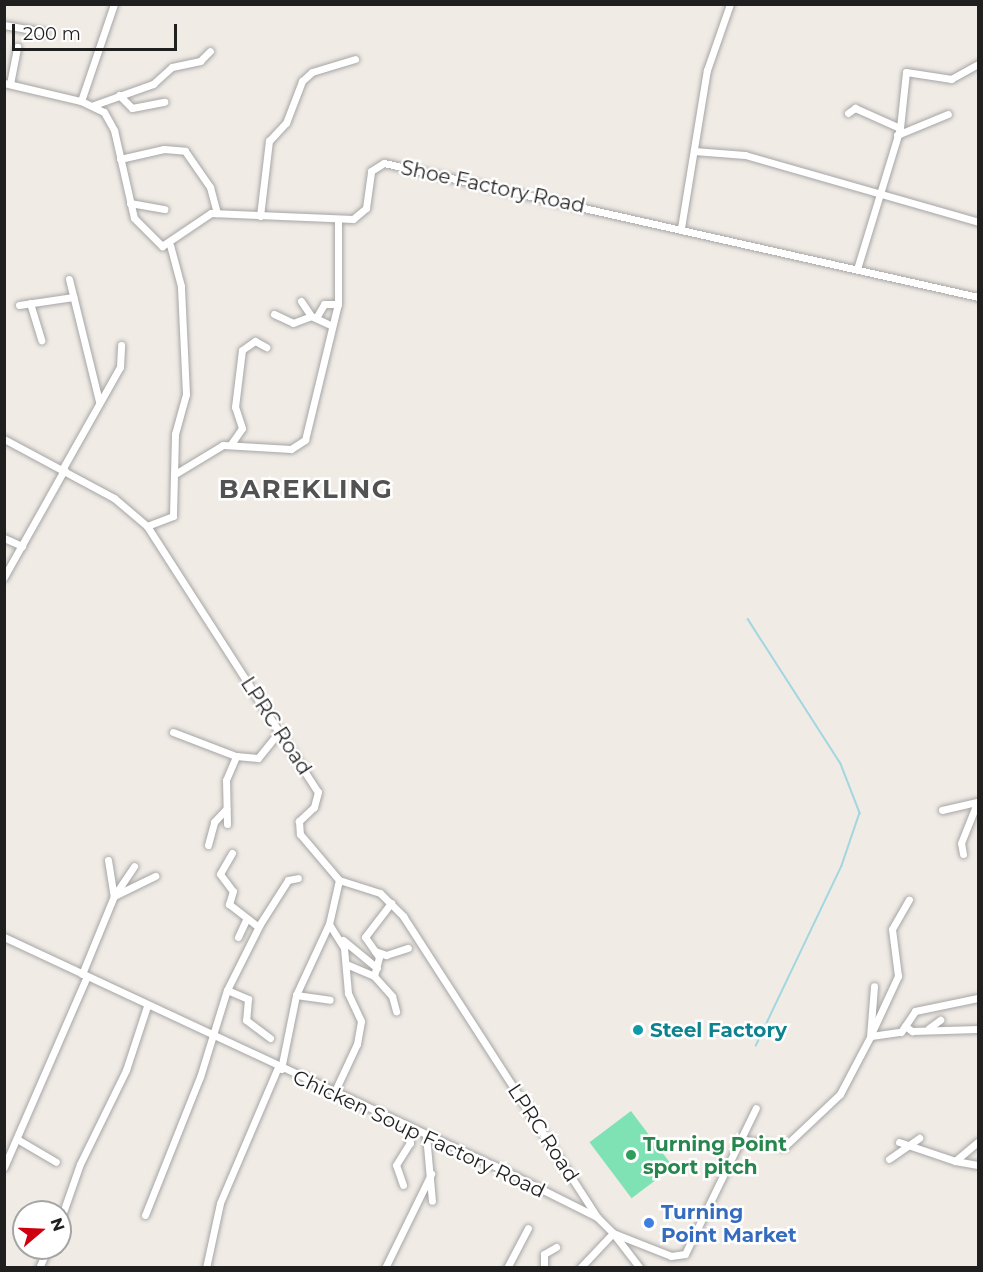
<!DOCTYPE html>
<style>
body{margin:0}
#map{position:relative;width:983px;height:1272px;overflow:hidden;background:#f0ebe5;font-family:Montserrat,sans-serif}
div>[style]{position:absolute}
.pitch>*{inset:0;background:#7fe2b4;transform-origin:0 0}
.stream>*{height:1.5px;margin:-0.75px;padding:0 0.75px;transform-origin:0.75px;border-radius:0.75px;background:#a3d7e0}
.roads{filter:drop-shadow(0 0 2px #a6a6a6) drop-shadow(0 0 2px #a6a6a6)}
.minor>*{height:7px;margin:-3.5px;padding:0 3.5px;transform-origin:3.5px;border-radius:3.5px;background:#fff}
.dots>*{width:16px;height:16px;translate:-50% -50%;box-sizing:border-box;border:3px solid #fff;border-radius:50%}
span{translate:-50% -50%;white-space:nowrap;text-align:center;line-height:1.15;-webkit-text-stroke:5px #fff;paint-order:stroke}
.street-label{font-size:20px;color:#1f1f1f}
.culture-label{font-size:20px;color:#0d838f;font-weight:700}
.left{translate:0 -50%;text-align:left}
.leisure-label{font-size:20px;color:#27864d;font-weight:700}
.shop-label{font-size:20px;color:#366cbe;font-weight:700}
.district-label{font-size:26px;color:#525252;font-weight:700;letter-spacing:1.5px}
.frame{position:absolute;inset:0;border:6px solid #1f1f1f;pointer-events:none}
.north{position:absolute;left:12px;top:1200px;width:60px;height:60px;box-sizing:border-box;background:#fff;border:2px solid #a5a5a5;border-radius:50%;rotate:71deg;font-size:16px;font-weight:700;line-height:24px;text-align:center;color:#1f1f1f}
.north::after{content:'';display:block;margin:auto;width:21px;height:27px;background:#ce0010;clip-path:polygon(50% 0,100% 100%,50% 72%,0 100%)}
.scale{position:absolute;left:12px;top:24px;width:165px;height:27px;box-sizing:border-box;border:3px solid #1f1f1f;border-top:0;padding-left:8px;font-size:18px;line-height:21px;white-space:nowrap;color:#1f1f1f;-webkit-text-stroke:4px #fff;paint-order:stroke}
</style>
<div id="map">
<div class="pitch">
<i style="left:631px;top:1111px;width:70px;height:52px;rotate:53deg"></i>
</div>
<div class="stream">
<i style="left:748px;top:619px;width:172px;rotate:57.3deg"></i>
<i style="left:841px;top:764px;width:53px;rotate:68.8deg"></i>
<i style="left:860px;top:813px;width:56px;rotate:108.8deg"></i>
<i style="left:842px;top:866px;width:199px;rotate:115.5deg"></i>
</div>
<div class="roads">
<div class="minor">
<i style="left:4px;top:25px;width:41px;rotate:9.9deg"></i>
<i style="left:4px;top:83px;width:79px;rotate:13.2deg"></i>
<i style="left:81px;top:101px;width:25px;rotate:26deg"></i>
<i style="left:104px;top:112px;width:21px;rotate:61deg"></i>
<i style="left:114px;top:130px;width:90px;rotate:77.2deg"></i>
<i style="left:134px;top:218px;width:40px;rotate:45deg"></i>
<i style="left:162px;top:246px;width:59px;rotate:-34deg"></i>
<i style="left:211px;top:213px;width:142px;rotate:2.4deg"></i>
<i style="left:353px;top:219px;width:17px;rotate:-40deg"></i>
<i style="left:366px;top:208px;width:37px;rotate:-82deg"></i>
<i style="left:371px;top:171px;width:15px;rotate:-32deg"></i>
<i style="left:384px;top:163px;width:609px;rotate:12.71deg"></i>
<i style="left:10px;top:84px;width:38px;rotate:-79deg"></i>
<i style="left:119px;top:95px;width:18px;rotate:45deg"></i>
<i style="left:132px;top:108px;width:33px;rotate:-11deg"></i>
<i style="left:81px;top:101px;width:102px;rotate:-71.2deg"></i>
<i style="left:94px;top:105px;width:63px;rotate:-19.6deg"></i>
<i style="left:153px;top:84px;width:25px;rotate:-42deg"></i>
<i style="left:172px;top:67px;width:29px;rotate:-12deg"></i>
<i style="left:200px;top:61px;width:14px;rotate:-45deg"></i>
<i style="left:848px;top:113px;width:9px;rotate:-36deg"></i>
<i style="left:855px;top:108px;width:49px;rotate:24deg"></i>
<i style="left:897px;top:135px;width:55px;rotate:-22.4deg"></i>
<i style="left:694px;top:151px;width:51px;rotate:4.5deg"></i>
<i style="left:745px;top:155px;width:242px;rotate:16deg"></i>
<i style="left:120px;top:159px;width:45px;rotate:-12.8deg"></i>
<i style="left:164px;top:149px;width:21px;rotate:5deg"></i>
<i style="left:185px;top:151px;width:44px;rotate:55.2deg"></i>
<i style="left:210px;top:187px;width:27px;rotate:75deg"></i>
<i style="left:130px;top:203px;width:35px;rotate:10deg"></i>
<i style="left:260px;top:216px;width:76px;rotate:-83.2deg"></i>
<i style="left:269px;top:141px;width:25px;rotate:-47deg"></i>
<i style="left:286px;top:123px;width:45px;rotate:-69.1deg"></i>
<i style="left:302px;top:81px;width:13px;rotate:-42deg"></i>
<i style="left:312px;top:72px;width:45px;rotate:-16.8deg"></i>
<i style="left:681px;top:228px;width:160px;rotate:-80.7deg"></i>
<i style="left:707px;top:70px;width:70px;rotate:-70.8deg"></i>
<i style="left:857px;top:269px;width:147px;rotate:-73deg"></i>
<i style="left:900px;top:128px;width:56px;rotate:-83.9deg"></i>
<i style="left:906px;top:72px;width:46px;rotate:8.8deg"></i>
<i style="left:951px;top:79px;width:31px;rotate:-29deg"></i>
<i style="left:69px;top:279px;width:126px;rotate:76.2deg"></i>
<i style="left:301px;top:301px;width:18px;rotate:56deg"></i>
<i style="left:30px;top:303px;width:39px;rotate:73deg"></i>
<i style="left:19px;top:305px;width:55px;rotate:-8.4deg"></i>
<i style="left:274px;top:314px;width:21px;rotate:25deg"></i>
<i style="left:293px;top:323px;width:19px;rotate:-21deg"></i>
<i style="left:311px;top:316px;width:21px;rotate:25deg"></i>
<i style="left:316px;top:318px;width:16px;rotate:-60deg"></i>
<i style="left:324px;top:304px;width:14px"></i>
<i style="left:4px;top:439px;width:125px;rotate:28.2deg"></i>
<i style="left:114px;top:498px;width:43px;rotate:40.3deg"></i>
<i style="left:147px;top:526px;width:316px;rotate:57.3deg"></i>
<i style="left:318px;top:792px;width:16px;rotate:105deg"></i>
<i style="left:314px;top:807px;width:21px;rotate:137deg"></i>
<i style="left:299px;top:821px;width:13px;rotate:86deg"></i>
<i style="left:300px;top:834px;width:60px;rotate:49.7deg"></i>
<i style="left:339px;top:880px;width:43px;rotate:17.6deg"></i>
<i style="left:380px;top:893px;width:33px;rotate:45deg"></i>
<i style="left:403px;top:916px;width:358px;rotate:57.2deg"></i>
<i style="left:231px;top:444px;width:19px;rotate:-55deg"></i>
<i style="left:242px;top:428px;width:22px;rotate:-108deg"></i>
<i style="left:235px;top:407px;width:57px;rotate:-83deg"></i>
<i style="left:242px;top:350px;width:16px;rotate:-35deg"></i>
<i style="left:255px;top:341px;width:13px;rotate:29deg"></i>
<i style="left:63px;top:468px;width:116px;rotate:-60.6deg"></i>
<i style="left:120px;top:367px;width:22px;rotate:-87deg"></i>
<i style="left:175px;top:474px;width:56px;rotate:-31.1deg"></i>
<i style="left:223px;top:445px;width:68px;rotate:3.4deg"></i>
<i style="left:291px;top:449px;width:17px;rotate:-33deg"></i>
<i style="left:305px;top:440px;width:140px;rotate:-76.4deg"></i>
<i style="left:338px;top:304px;width:85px;rotate:-90deg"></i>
<i style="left:147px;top:526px;width:28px;rotate:-21deg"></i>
<i style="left:173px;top:516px;width:82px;rotate:-88.6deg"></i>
<i style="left:175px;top:434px;width:41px;rotate:-74.6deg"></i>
<i style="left:186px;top:394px;width:108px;rotate:-92.7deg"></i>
<i style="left:181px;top:286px;width:42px;rotate:-105deg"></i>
<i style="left:4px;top:538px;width:20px;rotate:24deg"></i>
<i style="left:4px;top:577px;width:123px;rotate:-60.7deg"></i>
<i style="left:173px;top:732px;width:67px;rotate:20.9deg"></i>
<i style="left:236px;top:756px;width:22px;rotate:5deg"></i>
<i style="left:258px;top:758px;width:36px;rotate:-51deg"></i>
<i style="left:942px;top:810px;width:37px;rotate:-13deg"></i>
<i style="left:227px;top:824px;width:44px;rotate:-91.3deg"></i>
<i style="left:226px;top:780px;width:26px;rotate:-67deg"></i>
<i style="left:208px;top:845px;width:24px;rotate:-75deg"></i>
<i style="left:214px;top:822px;width:18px;rotate:-47deg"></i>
<i style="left:232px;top:853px;width:24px;rotate:120deg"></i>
<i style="left:220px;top:874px;width:21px;rotate:53deg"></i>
<i style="left:233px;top:891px;width:14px;rotate:107deg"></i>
<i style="left:229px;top:904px;width:37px;rotate:38deg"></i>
<i style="left:963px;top:854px;width:11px;rotate:-100deg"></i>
<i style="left:961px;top:843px;width:43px;rotate:-68.2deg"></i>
<i style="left:108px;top:860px;width:36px;rotate:81deg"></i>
<i style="left:114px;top:896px;width:46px;rotate:-26deg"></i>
<i style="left:4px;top:937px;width:548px;rotate:25.02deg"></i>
<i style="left:501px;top:1169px;width:107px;rotate:26.6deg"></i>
<i style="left:597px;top:1217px;width:23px;rotate:45deg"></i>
<i style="left:613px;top:1233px;width:62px;rotate:21.6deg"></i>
<i style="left:671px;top:1256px;width:14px;rotate:-8deg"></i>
<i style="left:685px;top:1254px;width:162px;rotate:-64.1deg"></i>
<i style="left:238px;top:937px;width:19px;rotate:-65deg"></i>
<i style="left:343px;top:940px;width:44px;rotate:39.5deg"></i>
<i style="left:375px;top:951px;width:12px;rotate:20deg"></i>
<i style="left:386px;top:955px;width:23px;rotate:-18deg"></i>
<i style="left:346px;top:964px;width:30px;rotate:23deg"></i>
<i style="left:374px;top:976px;width:27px;rotate:48deg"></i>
<i style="left:392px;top:996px;width:16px;rotate:75deg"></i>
<i style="left:82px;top:974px;width:84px;rotate:-67.7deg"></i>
<i style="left:114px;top:896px;width:36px;rotate:-56deg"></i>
<i style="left:374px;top:976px;width:20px;rotate:-75deg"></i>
<i style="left:379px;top:957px;width:24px;rotate:-125deg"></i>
<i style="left:365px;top:937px;width:43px;rotate:-52.6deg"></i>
<i style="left:227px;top:990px;width:23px;rotate:23deg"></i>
<i style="left:248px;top:999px;width:21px;rotate:95deg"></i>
<i style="left:246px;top:1020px;width:30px;rotate:37deg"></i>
<i style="left:296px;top:995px;width:34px;rotate:8deg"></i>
<i style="left:905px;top:1026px;width:9px;rotate:36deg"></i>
<i style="left:912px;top:1031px;width:66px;rotate:-1.7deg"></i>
<i style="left:929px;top:1028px;width:14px;rotate:-36deg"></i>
<i style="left:872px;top:1032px;width:62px;rotate:-65.1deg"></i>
<i style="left:898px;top:976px;width:47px;rotate:-97.3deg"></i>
<i style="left:892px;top:929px;width:34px;rotate:-60deg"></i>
<i style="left:871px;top:1036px;width:30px;rotate:-8deg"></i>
<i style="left:901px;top:1032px;width:25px;rotate:-56deg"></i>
<i style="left:915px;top:1011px;width:64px;rotate:-11.7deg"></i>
<i style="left:281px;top:1069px;width:76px;rotate:-78.5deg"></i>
<i style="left:296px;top:995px;width:78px;rotate:-65.1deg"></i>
<i style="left:334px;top:1093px;width:54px;rotate:-64.9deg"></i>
<i style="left:357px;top:1044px;width:23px;rotate:-80deg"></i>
<i style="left:361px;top:1021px;width:31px;rotate:-115deg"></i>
<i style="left:348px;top:993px;width:45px;rotate:-95.1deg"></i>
<i style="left:344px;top:948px;width:28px;rotate:-122deg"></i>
<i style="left:329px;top:924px;width:45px;rotate:-77.2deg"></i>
<i style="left:426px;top:1135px;width:66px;rotate:84.8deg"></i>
<i style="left:17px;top:1139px;width:45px;rotate:30.5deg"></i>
<i style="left:739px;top:1139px;width:46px;rotate:10.1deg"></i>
<i style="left:784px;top:1147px;width:77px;rotate:-43.4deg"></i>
<i style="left:840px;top:1094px;width:64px;rotate:-62.2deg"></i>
<i style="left:870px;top:1037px;width:51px;rotate:-85.5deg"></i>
<i style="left:899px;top:1142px;width:59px;rotate:18.7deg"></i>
<i style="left:955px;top:1161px;width:30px;rotate:-40deg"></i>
<i style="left:889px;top:1159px;width:37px;rotate:-35deg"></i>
<i style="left:955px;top:1161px;width:23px;rotate:10deg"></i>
<i style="left:4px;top:1167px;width:208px;rotate:-66.5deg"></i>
<i style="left:403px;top:1185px;width:21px;rotate:-109deg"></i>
<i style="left:396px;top:1165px;width:26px;rotate:-58deg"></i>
<i style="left:410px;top:1143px;width:16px;rotate:-94deg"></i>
<i style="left:145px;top:1215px;width:149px;rotate:-68.3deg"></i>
<i style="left:200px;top:1077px;width:91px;rotate:-72.8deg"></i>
<i style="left:227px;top:990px;width:74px;rotate:-63.4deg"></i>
<i style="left:260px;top:924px;width:52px;rotate:-57.5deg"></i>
<i style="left:288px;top:880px;width:10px;rotate:-11deg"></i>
<i style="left:60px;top:1221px;width:60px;rotate:-70.7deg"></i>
<i style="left:80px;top:1164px;width:105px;rotate:-63.9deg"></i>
<i style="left:126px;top:1070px;width:67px;rotate:-71.8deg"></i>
<i style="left:39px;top:1268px;width:22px;rotate:-66deg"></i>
<i style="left:206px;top:1268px;width:66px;rotate:-77.8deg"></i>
<i style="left:220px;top:1203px;width:148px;rotate:-66.9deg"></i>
<i style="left:385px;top:1268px;width:105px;rotate:-63.9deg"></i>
<i style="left:507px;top:1268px;width:45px;rotate:-62.3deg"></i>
<i style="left:544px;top:1268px;width:14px;rotate:-90deg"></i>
<i style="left:544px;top:1254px;width:14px;rotate:-30deg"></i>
<i style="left:580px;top:1268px;width:48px;rotate:-46.7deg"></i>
<i style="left:613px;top:1233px;width:44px;rotate:52.4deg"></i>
</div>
</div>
<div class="dots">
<i style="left:638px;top:1030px;background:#0f9aa8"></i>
<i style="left:631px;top:1155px;background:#2e9e5b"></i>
<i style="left:649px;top:1223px;background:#3f7fe0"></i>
</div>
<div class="street-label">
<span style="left:493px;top:187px;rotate:12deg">Shoe Factory Road</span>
<span style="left:276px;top:726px;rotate:57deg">LPRC Road</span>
<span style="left:543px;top:1133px;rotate:57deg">LPRC Road</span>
<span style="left:419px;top:1134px;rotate:25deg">Chicken Soup Factory Road</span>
</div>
<div class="culture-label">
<span class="left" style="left:650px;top:1030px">Steel Factory</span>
</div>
<div class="leisure-label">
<span class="left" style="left:643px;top:1156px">Turning Point<br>sport pitch</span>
</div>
<div class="shop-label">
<span class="left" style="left:661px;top:1224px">Turning<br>Point Market</span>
</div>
<div class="district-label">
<span style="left:306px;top:490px">BAREKLING</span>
</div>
<div class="frame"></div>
<div class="north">N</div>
<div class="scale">200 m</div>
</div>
